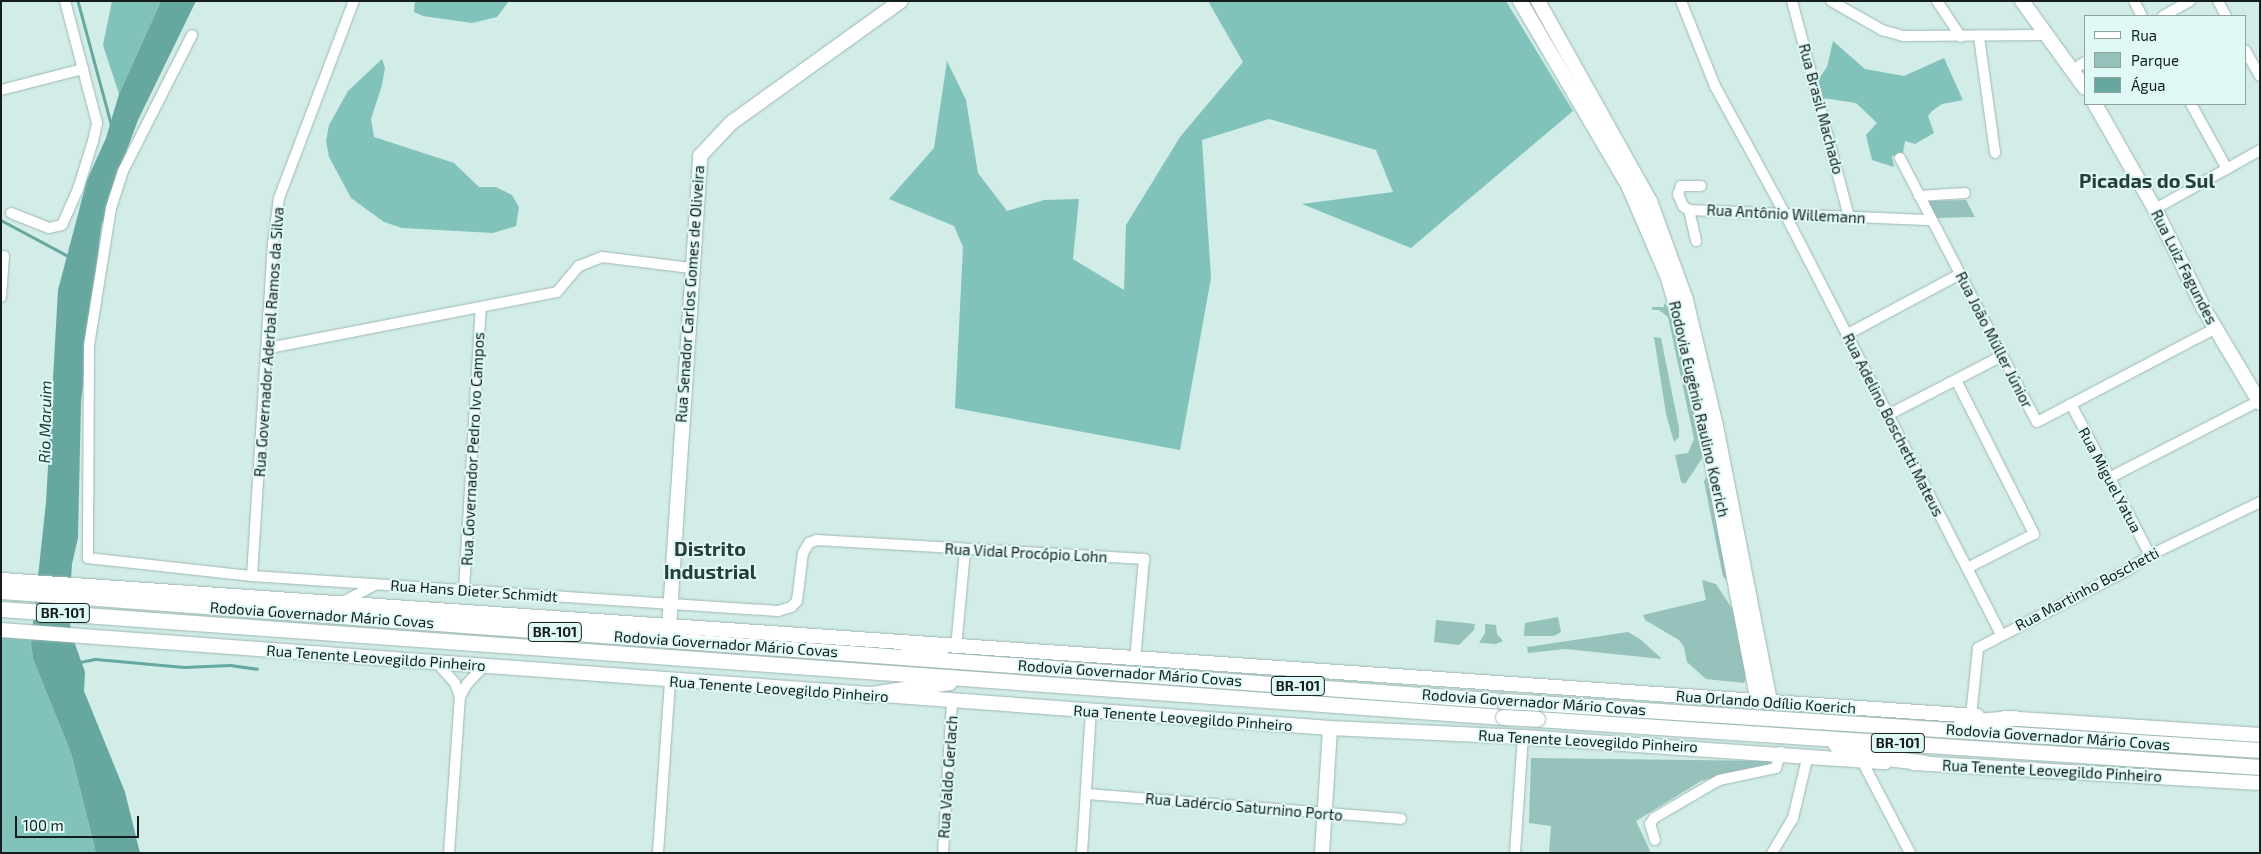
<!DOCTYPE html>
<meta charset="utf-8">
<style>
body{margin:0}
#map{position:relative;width:2261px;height:854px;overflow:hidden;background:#d2ece8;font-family:"Exo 2",sans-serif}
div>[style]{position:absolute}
.green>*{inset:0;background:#96c2bc}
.forest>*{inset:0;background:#81c2bb}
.water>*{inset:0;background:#66a8a0}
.stream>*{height:2.5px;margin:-1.25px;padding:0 1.25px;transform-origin:1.25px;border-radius:1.25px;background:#66a8a0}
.roads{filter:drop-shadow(0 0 1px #9eb7b4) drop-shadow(0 0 1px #9eb7b4)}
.minor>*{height:10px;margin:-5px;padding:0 5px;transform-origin:5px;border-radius:5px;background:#fff}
.major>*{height:14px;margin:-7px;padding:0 7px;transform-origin:7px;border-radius:7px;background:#fff}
.highway>*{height:15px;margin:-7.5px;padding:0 7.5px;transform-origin:7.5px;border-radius:7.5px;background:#fff}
.bridges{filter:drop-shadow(0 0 1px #9eb7b4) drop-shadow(0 0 1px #9eb7b4)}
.highway-bridge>*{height:15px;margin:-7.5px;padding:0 7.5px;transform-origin:7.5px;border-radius:7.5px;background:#fff}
span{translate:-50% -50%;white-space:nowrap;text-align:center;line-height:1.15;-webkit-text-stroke:4px #dff9f6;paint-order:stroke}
.shield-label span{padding:1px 4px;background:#dff9f6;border:1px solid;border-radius:4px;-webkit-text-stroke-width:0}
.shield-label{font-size:14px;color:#151e1d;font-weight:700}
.street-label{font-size:15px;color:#151e1d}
.water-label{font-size:16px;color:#173835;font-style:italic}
.district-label{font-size:20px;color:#273d3a;font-weight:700}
.frame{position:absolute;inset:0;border:2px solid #151e1d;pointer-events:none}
.legend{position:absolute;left:2084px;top:15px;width:162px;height:90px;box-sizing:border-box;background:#dff9f6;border:1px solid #8ea19f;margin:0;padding:6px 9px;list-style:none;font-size:15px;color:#151e1d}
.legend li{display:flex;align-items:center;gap:10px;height:25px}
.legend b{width:25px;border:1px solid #8ea19f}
.scale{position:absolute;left:15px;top:816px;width:124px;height:22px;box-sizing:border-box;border:2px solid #151e1d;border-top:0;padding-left:6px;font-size:15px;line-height:18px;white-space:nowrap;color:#151e1d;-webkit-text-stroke:4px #dff9f6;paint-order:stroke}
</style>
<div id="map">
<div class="green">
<i style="clip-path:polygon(1966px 200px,1975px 217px,1937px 218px,1927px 201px)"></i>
<i style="clip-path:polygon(1664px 303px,1670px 310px,1705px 454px,1685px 484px,1681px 482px,1675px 455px,1688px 453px,1694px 439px,1668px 317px,1659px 310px,1652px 310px,1652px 307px,1664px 307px)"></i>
<i style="clip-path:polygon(1654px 337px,1661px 338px,1679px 428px,1679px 437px,1674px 442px,1666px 414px)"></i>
<i style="clip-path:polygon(1709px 474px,1732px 583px,1723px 577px,1704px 481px)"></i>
<i style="clip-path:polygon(1702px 580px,1716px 584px,1735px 613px,1747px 675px,1744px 683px,1706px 679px,1687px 662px,1684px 647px,1679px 640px,1645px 620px,1643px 615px,1706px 600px)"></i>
<i style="clip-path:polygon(1558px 617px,1561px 632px,1554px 636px,1524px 636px,1525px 623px)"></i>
<i style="clip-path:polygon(1436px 620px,1475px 624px,1474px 630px,1459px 645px,1434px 642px)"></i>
<i style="clip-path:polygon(1485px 624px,1496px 625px,1497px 634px,1503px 641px,1496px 644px,1479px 643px,1485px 633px)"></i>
<i style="clip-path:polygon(1628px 632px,1640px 639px,1662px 659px,1565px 649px,1528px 653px,1527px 647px)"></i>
<i style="clip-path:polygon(1531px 758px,1770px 761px,1769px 765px,1701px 781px,1636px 821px,1651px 853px,1549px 853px,1551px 826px,1529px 823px)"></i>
</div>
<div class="forest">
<i style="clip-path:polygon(112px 1px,161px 1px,119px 94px,103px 45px)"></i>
<i style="clip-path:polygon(415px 1px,509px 1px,497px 17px,472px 23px,423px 16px,414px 12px)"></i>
<i style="clip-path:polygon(1208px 1px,1506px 1px,1573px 111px,1411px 248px,1302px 204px,1393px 192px,1376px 150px,1269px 119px,1202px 140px,1211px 278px,1180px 450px,955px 408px,963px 247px,954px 226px,889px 199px,934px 148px,947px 61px,966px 100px,978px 173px,1007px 211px,1044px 200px,1079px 199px,1073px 259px,1124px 290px,1126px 225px,1180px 137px,1243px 62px)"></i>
<i style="clip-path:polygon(1833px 41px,1865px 69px,1904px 76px,1944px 58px,1963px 100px,1942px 104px,1932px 111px,1928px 116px,1934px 133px,1915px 144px,1905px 141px,1903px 153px,1892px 156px,1894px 167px,1872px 160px,1866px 135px,1877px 123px,1856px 103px,1823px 98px,1818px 80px,1827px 67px)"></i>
<i style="clip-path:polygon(382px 59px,385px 68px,382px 85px,371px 119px,374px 137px,454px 163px,479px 187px,496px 187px,512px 195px,519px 207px,516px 226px,493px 233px,402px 228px,384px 222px,351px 198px,329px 157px,326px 141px,329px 125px,348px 91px)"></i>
<i style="clip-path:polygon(1px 636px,29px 638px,31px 642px,33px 659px,71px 753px,96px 853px,1px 853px)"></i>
</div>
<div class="water">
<i style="clip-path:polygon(161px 1px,196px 1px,138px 120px,112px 190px,101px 228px,81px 402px,78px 538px,72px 564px,69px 611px,71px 633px,85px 672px,84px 691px,125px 792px,140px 853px,96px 853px,71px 753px,33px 659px,31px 642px,46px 502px,58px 290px,87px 180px,106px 138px,119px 94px)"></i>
</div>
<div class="stream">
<i style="left:78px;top:1px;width:126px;rotate:74.9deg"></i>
<i style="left:1px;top:220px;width:76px;rotate:28.2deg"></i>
<i style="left:80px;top:662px;width:16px;rotate:-11deg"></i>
<i style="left:96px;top:659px;width:88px;rotate:5.2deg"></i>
<i style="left:184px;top:667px;width:46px;rotate:-2.5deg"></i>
<i style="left:230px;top:665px;width:27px;rotate:8deg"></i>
</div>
<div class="roads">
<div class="minor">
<i style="left:1681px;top:1px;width:92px;rotate:68.2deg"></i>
<i style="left:1715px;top:86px;width:146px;rotate:61.3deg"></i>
<i style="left:1785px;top:214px;width:473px;rotate:62.8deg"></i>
<i style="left:1792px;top:1px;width:223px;rotate:75.2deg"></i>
<i style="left:1831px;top:1px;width:59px;rotate:29.6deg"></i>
<i style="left:1882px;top:30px;width:22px;rotate:16deg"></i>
<i style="left:1903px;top:36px;width:144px;rotate:-0.4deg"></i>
<i style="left:1937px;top:1px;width:43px;rotate:56.3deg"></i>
<i style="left:2134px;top:1px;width:17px;rotate:62deg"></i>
<i style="left:2218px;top:1px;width:17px;rotate:62deg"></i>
<i style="left:2163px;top:16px;width:31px;rotate:-29deg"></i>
<i style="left:192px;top:35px;width:153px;rotate:116.9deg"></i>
<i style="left:123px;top:171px;width:39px;rotate:108deg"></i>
<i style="left:111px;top:208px;width:140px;rotate:99.1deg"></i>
<i style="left:89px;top:346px;width:212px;rotate:90.3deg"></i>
<i style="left:88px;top:558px;width:165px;rotate:6.3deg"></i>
<i style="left:252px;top:576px;width:527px;rotate:3.81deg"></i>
<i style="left:778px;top:611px;width:14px;rotate:-17deg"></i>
<i style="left:791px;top:607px;width:8px;rotate:-45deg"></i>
<i style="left:797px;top:601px;width:48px;rotate:-82.9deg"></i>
<i style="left:803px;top:553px;width:12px;rotate:-59deg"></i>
<i style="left:809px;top:543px;width:9px;rotate:-21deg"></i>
<i style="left:817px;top:540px;width:328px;rotate:3.3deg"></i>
<i style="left:1144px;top:559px;width:100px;rotate:95.1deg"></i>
<i style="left:1979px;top:37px;width:117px;rotate:82.1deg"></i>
<i style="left:2245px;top:50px;width:30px;rotate:60deg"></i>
<i style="left:2074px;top:69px;width:13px;rotate:-32deg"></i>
<i style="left:1px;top:90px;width:85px;rotate:-14.4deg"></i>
<i style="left:2191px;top:104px;width:74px;rotate:61deg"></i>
<i style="left:1900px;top:158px;width:297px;rotate:62.6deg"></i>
<i style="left:2037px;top:422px;width:202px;rotate:-27.7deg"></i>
<i style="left:1701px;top:186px;width:20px;rotate:180deg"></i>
<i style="left:1681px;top:186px;width:9px;rotate:111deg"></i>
<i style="left:1678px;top:194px;width:13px;rotate:67deg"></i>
<i style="left:1683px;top:206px;width:7px;rotate:34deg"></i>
<i style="left:1689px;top:210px;width:243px;rotate:2.4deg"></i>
<i style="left:1919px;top:196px;width:46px;rotate:-3.7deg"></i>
<i style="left:2155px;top:209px;width:120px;rotate:-29.3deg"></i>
<i style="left:1689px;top:210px;width:32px;rotate:77deg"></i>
<i style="left:11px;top:213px;width:41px;rotate:21.5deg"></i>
<i style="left:49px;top:228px;width:13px;rotate:-13deg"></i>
<i style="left:62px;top:225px;width:39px;rotate:-66deg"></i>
<i style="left:78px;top:189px;width:50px;rotate:-72.6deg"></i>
<i style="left:93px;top:141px;width:18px;rotate:-77deg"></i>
<i style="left:97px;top:123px;width:126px;rotate:-104.7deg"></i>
<i style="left:1px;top:297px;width:41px;rotate:-85.8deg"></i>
<i style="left:1846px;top:335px;width:129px;rotate:-28.2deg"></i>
<i style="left:269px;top:348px;width:293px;rotate:-11deg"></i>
<i style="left:557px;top:292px;width:34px;rotate:-50deg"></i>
<i style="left:579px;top:266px;width:25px;rotate:-21deg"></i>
<i style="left:602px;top:257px;width:89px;rotate:7.1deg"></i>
<i style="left:1956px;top:380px;width:173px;rotate:63.1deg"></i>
<i style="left:2034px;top:534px;width:75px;rotate:153.1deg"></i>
<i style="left:2071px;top:404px;width:170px;rotate:62.4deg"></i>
<i style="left:1888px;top:415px;width:128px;rotate:-27.4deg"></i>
<i style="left:2109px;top:478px;width:169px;rotate:-27.2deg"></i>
<i style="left:252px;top:576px;width:333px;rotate:-86.4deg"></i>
<i style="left:273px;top:244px;width:46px;rotate:-82.6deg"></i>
<i style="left:279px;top:198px;width:211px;rotate:-69.2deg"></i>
<i style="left:464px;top:590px;width:283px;rotate:-86.6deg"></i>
<i style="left:341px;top:603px;width:38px;rotate:-28deg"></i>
<i style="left:956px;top:648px;width:97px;rotate:-84.7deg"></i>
<i style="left:437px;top:663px;width:27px;rotate:48deg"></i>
<i style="left:455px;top:683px;width:15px;rotate:70deg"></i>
<i style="left:1971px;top:716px;width:68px;rotate:-84.1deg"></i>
<i style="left:1978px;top:648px;width:169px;rotate:-27.5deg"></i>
<i style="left:2128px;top:570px;width:27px;rotate:-34deg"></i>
<i style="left:2150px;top:555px;width:122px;rotate:-25.7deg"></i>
<i style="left:1862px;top:761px;width:104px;rotate:62.4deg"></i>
<i style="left:1086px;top:794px;width:316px;rotate:4.5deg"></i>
<i style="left:1655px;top:840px;width:17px;rotate:-107deg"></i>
<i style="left:1650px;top:824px;width:7px;rotate:-56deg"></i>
<i style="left:1654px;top:818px;width:75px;rotate:-30.3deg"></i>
<i style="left:1719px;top:780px;width:58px;rotate:-11.9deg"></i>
<i style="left:1776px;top:768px;width:17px;rotate:-73deg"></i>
<i style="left:449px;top:853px;width:156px;rotate:-86deg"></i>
<i style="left:460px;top:697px;width:15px;rotate:-62deg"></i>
<i style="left:467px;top:684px;width:25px;rotate:-47deg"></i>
<i style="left:658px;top:853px;width:172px;rotate:-86deg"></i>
<i style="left:943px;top:853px;width:152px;rotate:-86.6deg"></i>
<i style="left:1082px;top:853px;width:142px;rotate:-86.4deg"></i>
<i style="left:1515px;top:853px;width:116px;rotate:-86.1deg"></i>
<i style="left:1772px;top:853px;width:41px;rotate:-59deg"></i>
<i style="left:1793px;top:818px;width:65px;rotate:-76.6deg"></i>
</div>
<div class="major">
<i style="left:1520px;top:1px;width:213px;rotate:59.6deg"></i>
<i style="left:1628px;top:185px;width:101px;rotate:66.7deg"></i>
<i style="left:1668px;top:278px;width:57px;rotate:73.8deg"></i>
<i style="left:1684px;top:333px;width:118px;rotate:77.7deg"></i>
<i style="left:1709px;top:448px;width:259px;rotate:79.1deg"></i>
<i style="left:1538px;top:1px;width:229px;rotate:60.8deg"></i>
<i style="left:1650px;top:201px;width:105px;rotate:70deg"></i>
<i style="left:1686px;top:300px;width:130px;rotate:76.6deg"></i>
<i style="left:1716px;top:426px;width:281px;rotate:78.9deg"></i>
<i style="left:2022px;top:1px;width:107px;rotate:54.1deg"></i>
<i style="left:2095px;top:104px;width:121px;rotate:60.3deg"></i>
<i style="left:2155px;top:209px;width:111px;rotate:63.9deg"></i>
<i style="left:2204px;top:309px;width:109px;rotate:59.2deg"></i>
<i style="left:1px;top:580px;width:1981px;rotate:3.94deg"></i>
<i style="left:669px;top:628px;width:473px;rotate:-86.2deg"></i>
<i style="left:700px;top:156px;width:45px;rotate:-46.8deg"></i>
<i style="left:731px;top:123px;width:209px;rotate:-35.7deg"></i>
<i style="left:1px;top:630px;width:1333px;rotate:4.22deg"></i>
<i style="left:1330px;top:728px;width:193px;rotate:2.7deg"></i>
<i style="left:1523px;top:737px;width:363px;rotate:4deg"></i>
<i style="left:2004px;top:718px;width:257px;rotate:3.8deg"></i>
<i style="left:1914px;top:763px;width:347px;rotate:3.3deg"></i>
<i style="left:1322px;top:853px;width:125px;rotate:-86.3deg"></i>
</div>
<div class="highway">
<i style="left:1px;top:591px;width:1506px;rotate:4.19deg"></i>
<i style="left:1px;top:609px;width:1506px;rotate:4.11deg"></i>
<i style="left:906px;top:644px;width:35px;rotate:12deg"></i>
<i style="left:865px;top:695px;width:85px;rotate:-8.8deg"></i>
<i style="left:1537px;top:703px;width:725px;rotate:3.72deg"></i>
<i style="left:1537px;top:719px;width:725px;rotate:3.8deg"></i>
<i style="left:1961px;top:722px;width:54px;rotate:-4.2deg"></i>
<i style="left:1836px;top:745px;width:53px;rotate:14.3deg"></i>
<i style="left:1887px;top:758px;width:38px;rotate:7deg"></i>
</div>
</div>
<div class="bridges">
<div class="highway-bridge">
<i style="left:1503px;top:701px;width:34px;rotate:3deg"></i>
<i style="left:1503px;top:717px;width:34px;rotate:3deg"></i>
</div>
</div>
<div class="shield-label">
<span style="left:63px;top:613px">BR-101</span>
<span style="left:555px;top:632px">BR-101</span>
<span style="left:1298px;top:686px">BR-101</span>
<span style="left:1898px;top:743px">BR-101</span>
</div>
<div class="street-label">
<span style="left:1821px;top:109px;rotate:75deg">Rua Brasil Machado</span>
<span style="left:1786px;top:214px;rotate:3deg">Rua Antônio Willemann</span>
<span style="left:2184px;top:267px;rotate:63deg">Rua Luiz Fagundes</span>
<span style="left:690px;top:294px;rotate:-86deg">Rua Senador Carlos Gomes de Oliveira</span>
<span style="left:1994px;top:340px;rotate:63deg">Rua João Müller Júnior</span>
<span style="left:269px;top:342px;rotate:-86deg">Rua Governador Aderbal Ramos da Silva</span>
<span style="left:1699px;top:409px;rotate:77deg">Rodovia Eugênio Raulino Koerich</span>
<span style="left:1893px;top:425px;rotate:63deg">Rua Adelino Boschetti Mateus</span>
<span style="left:473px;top:449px;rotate:-87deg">Rua Governador Pedro Ivo Campos</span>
<span style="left:2110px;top:480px;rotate:62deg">Rua Miguel Yatua</span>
<span style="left:1026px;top:553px;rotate:3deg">Rua Vidal Procópio Lohn</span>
<span style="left:2087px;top:589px;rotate:-28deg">Rua Martinho Boschetti</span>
<span style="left:474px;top:591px;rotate:4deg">Rua Hans Dieter Schmidt</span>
<span style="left:322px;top:615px;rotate:4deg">Rodovia Governador Mário Covas</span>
<span style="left:726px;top:644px;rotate:4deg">Rodovia Governador Mário Covas</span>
<span style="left:376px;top:658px;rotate:4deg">Rua Tenente Leovegildo Pinheiro</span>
<span style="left:1130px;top:673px;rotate:4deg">Rodovia Governador Mário Covas</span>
<span style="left:779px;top:689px;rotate:4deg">Rua Tenente Leovegildo Pinheiro</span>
<span style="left:1534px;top:702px;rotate:4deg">Rodovia Governador Mário Covas</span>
<span style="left:1766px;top:702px;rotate:4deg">Rua Orlando Odílio Koerich</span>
<span style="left:1183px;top:718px;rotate:4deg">Rua Tenente Leovegildo Pinheiro</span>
<span style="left:2058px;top:737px;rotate:4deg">Rodovia Governador Mário Covas</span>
<span style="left:1588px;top:741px;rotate:3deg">Rua Tenente Leovegildo Pinheiro</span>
<span style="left:2052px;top:771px;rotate:3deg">Rua Tenente Leovegildo Pinheiro</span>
<span style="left:948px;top:777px;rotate:-86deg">Rua Valdo Gerlach</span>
<span style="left:1244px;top:807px;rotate:5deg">Rua Ladércio Saturnino Porto</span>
</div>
<div class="water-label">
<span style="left:45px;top:422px;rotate:-89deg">Rio Maruim</span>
</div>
<div class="district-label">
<span style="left:2147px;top:180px">Picadas do Sul</span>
<span style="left:710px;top:560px">Distrito<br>Industrial</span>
</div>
<div class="frame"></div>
<ul class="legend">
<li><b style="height:6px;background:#fff"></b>Rua</li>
<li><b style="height:14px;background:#96c2bc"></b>Parque</li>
<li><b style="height:14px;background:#66a8a0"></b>Água</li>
</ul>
<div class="scale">100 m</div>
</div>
